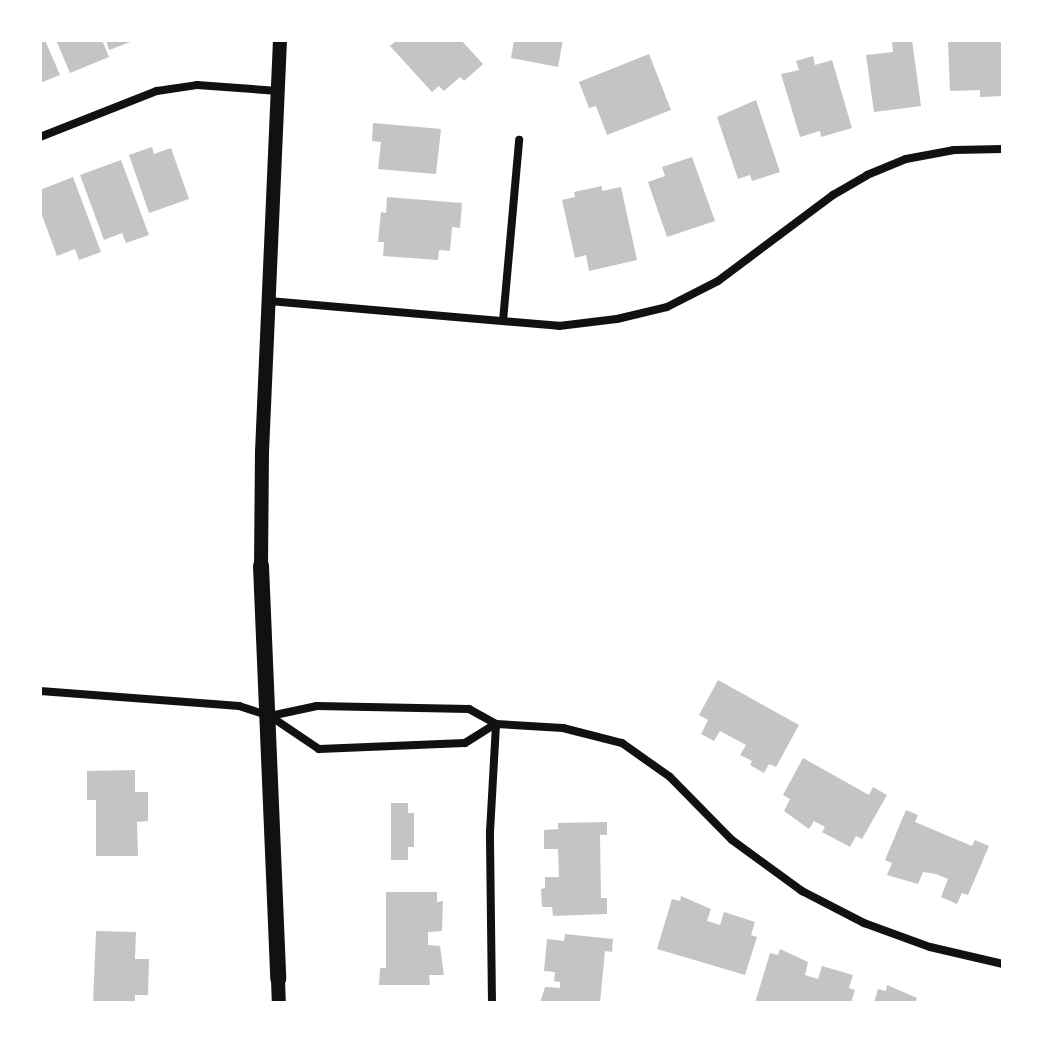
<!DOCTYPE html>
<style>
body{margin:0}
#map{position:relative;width:1043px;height:1043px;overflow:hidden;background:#fff;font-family:Commissioner,sans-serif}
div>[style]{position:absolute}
.building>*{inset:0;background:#c4c4c4}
.minor>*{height:8px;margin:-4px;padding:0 4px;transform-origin:4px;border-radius:4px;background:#111}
.tertiary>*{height:14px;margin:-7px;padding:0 7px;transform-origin:7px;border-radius:7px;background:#111}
.secondary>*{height:16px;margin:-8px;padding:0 8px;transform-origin:8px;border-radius:8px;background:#111}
span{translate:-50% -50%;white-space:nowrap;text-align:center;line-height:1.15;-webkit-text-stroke:6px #fff;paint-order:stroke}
.frame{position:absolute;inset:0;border:42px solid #fff;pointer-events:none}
</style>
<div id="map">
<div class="building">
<i style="clip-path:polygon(40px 40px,45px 40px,60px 75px,40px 83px)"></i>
<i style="clip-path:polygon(56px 40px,102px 40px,109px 57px,70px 73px)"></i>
<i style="clip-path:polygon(106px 40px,136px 40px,109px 50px)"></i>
<i style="clip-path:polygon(397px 40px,461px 40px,483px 64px,464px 81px,460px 77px,444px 91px,439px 86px,432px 92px,390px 46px)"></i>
<i style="clip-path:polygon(514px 40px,563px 40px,558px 67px,511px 58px)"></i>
<i style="clip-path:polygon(912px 40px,921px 106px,874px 112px,866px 55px,893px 52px,892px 42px)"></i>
<i style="clip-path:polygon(948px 40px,1003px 40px,1003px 96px,980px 97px,980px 90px,950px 91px)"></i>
<i style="clip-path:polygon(649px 54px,671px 110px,607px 135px,596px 106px,589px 108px,579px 82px)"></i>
<i style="clip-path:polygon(813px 56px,815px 65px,832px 60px,852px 128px,821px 137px,820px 131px,800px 137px,781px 74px,799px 70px,796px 61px)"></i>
<i style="clip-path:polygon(756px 100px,780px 172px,752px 181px,750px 175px,738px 179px,717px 117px)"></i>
<i style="clip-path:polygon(373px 123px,441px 129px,436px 174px,378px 169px,381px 142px,372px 141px)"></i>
<i style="clip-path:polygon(152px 147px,154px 154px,171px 148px,189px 199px,149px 213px,129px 155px)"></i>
<i style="clip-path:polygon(692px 157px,715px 221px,667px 237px,648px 182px,665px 176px,662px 167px)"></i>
<i style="clip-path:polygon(121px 160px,149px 235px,126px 243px,122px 233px,104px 240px,80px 175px)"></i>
<i style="clip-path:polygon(73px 177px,101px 252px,79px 260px,75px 249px,57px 256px,40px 210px,40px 190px)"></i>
<i style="clip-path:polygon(602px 186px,602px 191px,621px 187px,637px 260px,589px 271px,586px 255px,575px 258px,562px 200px,575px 197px,574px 192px)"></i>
<i style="clip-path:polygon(387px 197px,462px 203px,460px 228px,452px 227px,450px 251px,439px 250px,438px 260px,383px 256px,384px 242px,378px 242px,381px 212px,386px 213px)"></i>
<i style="clip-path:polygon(718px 680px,799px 725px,776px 767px,769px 764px,764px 773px,750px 765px,752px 761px,740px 755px,746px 745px,720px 731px,714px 741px,701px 734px,708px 720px,699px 715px)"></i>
<i style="clip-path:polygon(803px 758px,869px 795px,873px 787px,887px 795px,862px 839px,856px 836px,850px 847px,822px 832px,825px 827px,814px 821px,809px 829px,784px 811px,790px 799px,783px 795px)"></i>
<i style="clip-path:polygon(135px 770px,135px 792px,148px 792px,148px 821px,137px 822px,138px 856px,96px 856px,96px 800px,87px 800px,87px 771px)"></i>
<i style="clip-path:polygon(391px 803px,408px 803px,408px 813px,414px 813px,414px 847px,408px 847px,408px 860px,391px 860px)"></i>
<i style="clip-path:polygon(906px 810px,918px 815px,915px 822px,972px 846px,975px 840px,989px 846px,968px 895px,962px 893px,957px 904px,941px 897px,948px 879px,936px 874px,923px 872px,918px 884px,887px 875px,892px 863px,885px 860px)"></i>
<i style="clip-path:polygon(607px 822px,607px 835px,600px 835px,601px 898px,607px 898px,607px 914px,553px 916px,552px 907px,542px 907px,541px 889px,545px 888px,545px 877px,559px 877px,558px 849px,544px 849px,544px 830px,558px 829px,558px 823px)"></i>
<i style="clip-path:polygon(386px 892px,437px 892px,437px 902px,443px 901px,442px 931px,428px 932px,428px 945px,440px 946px,444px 975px,429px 975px,430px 985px,379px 985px,380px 968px,386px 968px)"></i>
<i style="clip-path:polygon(681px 896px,711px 909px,707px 921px,720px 925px,724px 912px,755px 922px,751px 935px,757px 937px,745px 975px,657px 949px,672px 899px,680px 901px)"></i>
<i style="clip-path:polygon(96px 931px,136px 932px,135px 959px,149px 959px,148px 995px,135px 995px,135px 1003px,93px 1003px)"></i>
<i style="clip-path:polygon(565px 934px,613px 939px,612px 952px,605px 951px,600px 1003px,540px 1003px,545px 987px,560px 988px,560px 982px,554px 981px,555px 972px,544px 971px,547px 939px,564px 941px)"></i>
<i style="clip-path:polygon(780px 949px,808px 962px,805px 975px,818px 979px,822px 966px,853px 975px,849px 988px,855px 990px,851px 1003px,755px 1003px,770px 953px,778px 955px)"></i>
<i style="clip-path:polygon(887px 985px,917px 998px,915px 1003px,874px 1003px,878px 989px,886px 991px)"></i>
</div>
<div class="minor">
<i style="left:40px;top:137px;width:126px;rotate:-21.5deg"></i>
<i style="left:157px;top:91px;width:40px;rotate:-8.5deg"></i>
<i style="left:197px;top:85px;width:81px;rotate:4.2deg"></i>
<i style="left:269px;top:301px;width:291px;rotate:4.9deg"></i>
<i style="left:559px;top:326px;width:58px;rotate:-6.9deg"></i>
<i style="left:617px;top:319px;width:51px;rotate:-13.5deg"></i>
<i style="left:667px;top:307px;width:57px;rotate:-27deg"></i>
<i style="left:718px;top:281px;width:144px;rotate:-36.8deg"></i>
<i style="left:833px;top:195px;width:39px;rotate:-30deg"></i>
<i style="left:867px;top:175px;width:42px;rotate:-22.3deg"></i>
<i style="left:906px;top:159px;width:49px;rotate:-10.6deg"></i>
<i style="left:954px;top:150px;width:49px;rotate:-1.2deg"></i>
<i style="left:503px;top:321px;width:182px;rotate:-84.9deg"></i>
<i style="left:40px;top:691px;width:200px;rotate:4.3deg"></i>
<i style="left:239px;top:706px;width:33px;rotate:18deg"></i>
<i style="left:270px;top:716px;width:59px;rotate:34deg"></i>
<i style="left:319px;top:749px;width:146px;rotate:-2.4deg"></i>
<i style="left:465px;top:743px;width:36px;rotate:-32deg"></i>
<i style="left:270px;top:716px;width:48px;rotate:-12deg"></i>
<i style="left:317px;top:706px;width:152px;rotate:1.1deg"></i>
<i style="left:469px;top:709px;width:31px;rotate:29deg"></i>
<i style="left:496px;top:724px;width:67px;rotate:3.4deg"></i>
<i style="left:563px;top:728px;width:61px;rotate:14.3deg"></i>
<i style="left:622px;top:743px;width:59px;rotate:35.3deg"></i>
<i style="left:670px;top:777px;width:88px;rotate:45.5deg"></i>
<i style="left:732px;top:840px;width:87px;rotate:36.1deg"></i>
<i style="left:802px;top:891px;width:70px;rotate:27.3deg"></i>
<i style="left:864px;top:923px;width:70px;rotate:20deg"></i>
<i style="left:930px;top:947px;width:75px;rotate:13.1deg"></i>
<i style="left:492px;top:1003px;width:171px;rotate:-90.7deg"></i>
<i style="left:490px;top:832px;width:108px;rotate:-86.8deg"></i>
</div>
<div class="tertiary">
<i style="left:261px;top:566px;width:114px;rotate:-89.5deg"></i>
<i style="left:262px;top:452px;width:412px;rotate:-87.5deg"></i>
<i style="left:278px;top:979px;width:24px;rotate:88deg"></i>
</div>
<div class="secondary">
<i style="left:261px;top:566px;width:413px;rotate:87.6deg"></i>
</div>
<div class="frame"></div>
</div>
